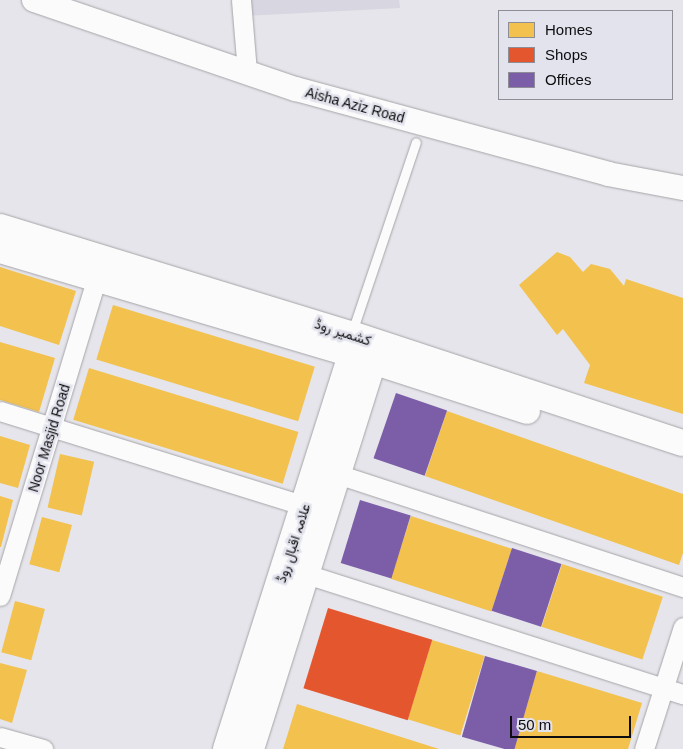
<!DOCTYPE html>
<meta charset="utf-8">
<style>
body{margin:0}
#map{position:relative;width:683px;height:749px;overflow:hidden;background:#e5e5eb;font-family:Helvetica,Vazirmatn,sans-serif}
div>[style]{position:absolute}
.built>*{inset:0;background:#d7d6e1}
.homes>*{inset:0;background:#f2c14e;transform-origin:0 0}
.shops>*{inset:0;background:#e4572e;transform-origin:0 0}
.offices>*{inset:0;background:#7b5ea7;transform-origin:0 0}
.roads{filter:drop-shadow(0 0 1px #a5a5a8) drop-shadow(0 0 1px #a5a5a8)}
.service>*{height:9px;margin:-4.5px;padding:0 4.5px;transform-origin:4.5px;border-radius:4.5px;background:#fbfbfc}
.minor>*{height:19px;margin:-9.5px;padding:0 9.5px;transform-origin:9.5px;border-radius:9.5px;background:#fbfbfc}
.tertiary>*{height:24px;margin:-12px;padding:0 12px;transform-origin:12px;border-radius:12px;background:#fbfbfc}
.secondary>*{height:26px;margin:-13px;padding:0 13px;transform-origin:13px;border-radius:13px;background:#fbfbfc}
span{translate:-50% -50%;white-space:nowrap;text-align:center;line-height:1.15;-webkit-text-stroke:5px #e3e3ed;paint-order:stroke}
.street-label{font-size:14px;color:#0d0d10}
.legend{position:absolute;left:498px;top:10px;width:175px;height:90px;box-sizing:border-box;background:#e3e3ed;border:1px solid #8d8d95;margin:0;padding:6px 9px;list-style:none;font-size:15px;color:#0d0d10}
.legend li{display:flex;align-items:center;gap:10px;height:25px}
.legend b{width:25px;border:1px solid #8d8d95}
.scale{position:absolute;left:510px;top:716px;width:121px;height:22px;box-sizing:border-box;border:2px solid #0d0d10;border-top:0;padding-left:6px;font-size:15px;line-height:18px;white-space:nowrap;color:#0d0d10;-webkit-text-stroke:4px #e3e3ed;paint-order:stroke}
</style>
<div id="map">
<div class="built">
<i style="clip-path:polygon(241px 0,399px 0,400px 8px,242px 16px)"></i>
</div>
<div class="homes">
<i style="clip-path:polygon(557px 252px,570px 257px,583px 272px,591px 264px,610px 269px,624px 286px,626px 279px,683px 298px,683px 414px,584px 383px,590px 365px,563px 329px,557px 335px,519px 285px)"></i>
<i style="clip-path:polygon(0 267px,76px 291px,59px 345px,0 326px)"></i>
<i style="left:113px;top:305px;width:211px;height:57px;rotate:17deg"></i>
<i style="clip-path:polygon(0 342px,55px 358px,39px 412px,0 400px)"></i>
<i style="left:89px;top:368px;width:219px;height:54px;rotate:17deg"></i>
<i style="clip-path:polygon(447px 411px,683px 494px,683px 553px,679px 565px,425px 476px)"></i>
<i style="clip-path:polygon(0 436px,30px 445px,18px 488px,0 483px)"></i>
<i style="left:60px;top:454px;width:35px;height:55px;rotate:13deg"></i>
<i style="clip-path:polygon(0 496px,13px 500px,1px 547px,0 547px)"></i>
<i style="left:411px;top:516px;width:106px;height:66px;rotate:18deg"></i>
<i style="left:42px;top:517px;width:31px;height:49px;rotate:15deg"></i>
<i style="left:562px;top:564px;width:106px;height:66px;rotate:18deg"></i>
<i style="left:15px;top:601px;width:31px;height:53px;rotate:15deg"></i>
<i style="left:432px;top:640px;width:55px;height:83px;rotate:17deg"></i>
<i style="clip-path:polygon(0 663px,27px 670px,12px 723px,0 719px)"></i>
<i style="clip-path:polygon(537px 671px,642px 703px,628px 749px,514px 749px)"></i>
<i style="clip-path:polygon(297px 704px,439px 749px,283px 749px)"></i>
</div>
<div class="shops">
<i style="left:328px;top:608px;width:109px;height:84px;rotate:17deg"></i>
</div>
<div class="offices">
<i style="left:396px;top:393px;width:54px;height:69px;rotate:19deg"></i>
<i style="left:360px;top:500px;width:53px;height:66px;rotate:17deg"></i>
<i style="left:512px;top:548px;width:52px;height:66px;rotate:18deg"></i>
<i style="left:485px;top:656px;width:54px;height:84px;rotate:16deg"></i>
</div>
<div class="roads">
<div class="service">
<i style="left:352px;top:332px;width:200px;rotate:-71.4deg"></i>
</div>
<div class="minor">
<i style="left:241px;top:0;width:72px;rotate:85.2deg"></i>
<i style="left:0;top:411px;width:319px;rotate:17.3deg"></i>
<i style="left:325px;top:470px;width:377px;rotate:18.1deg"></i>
<i style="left:306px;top:574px;width:396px;rotate:17.7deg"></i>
<i style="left:0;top:596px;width:329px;rotate:-73.1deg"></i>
<i style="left:0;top:737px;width:45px;rotate:15.6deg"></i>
<i style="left:644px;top:749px;width:128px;rotate:-72.3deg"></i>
</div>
<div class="tertiary">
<i style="left:34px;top:0;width:277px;rotate:18.8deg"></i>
<i style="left:296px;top:89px;width:323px;rotate:15.2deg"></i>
<i style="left:608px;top:174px;width:76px;rotate:10.6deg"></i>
</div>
<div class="secondary">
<i style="left:0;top:227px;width:367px;rotate:17deg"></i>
<i style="left:351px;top:334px;width:349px;rotate:18.2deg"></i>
<i style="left:0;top:250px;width:366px;rotate:16.5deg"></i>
<i style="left:351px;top:354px;width:185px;rotate:17.9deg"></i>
<i style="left:226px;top:749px;width:414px;rotate:-72.4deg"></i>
<i style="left:251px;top:749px;width:423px;rotate:-72.5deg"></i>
</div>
</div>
<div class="street-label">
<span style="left:355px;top:105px;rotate:15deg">Aisha Aziz Road</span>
<span style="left:343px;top:332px;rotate:18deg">کشمیر روڈ</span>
<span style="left:49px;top:438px;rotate:-73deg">Noor Masjid Road</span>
<span style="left:293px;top:543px;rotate:-72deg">علامہ اقبال روڈ</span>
</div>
<ul class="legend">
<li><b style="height:14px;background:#f2c14e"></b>Homes</li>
<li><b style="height:14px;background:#e4572e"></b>Shops</li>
<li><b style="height:14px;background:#7b5ea7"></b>Offices</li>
</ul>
<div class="scale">50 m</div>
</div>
